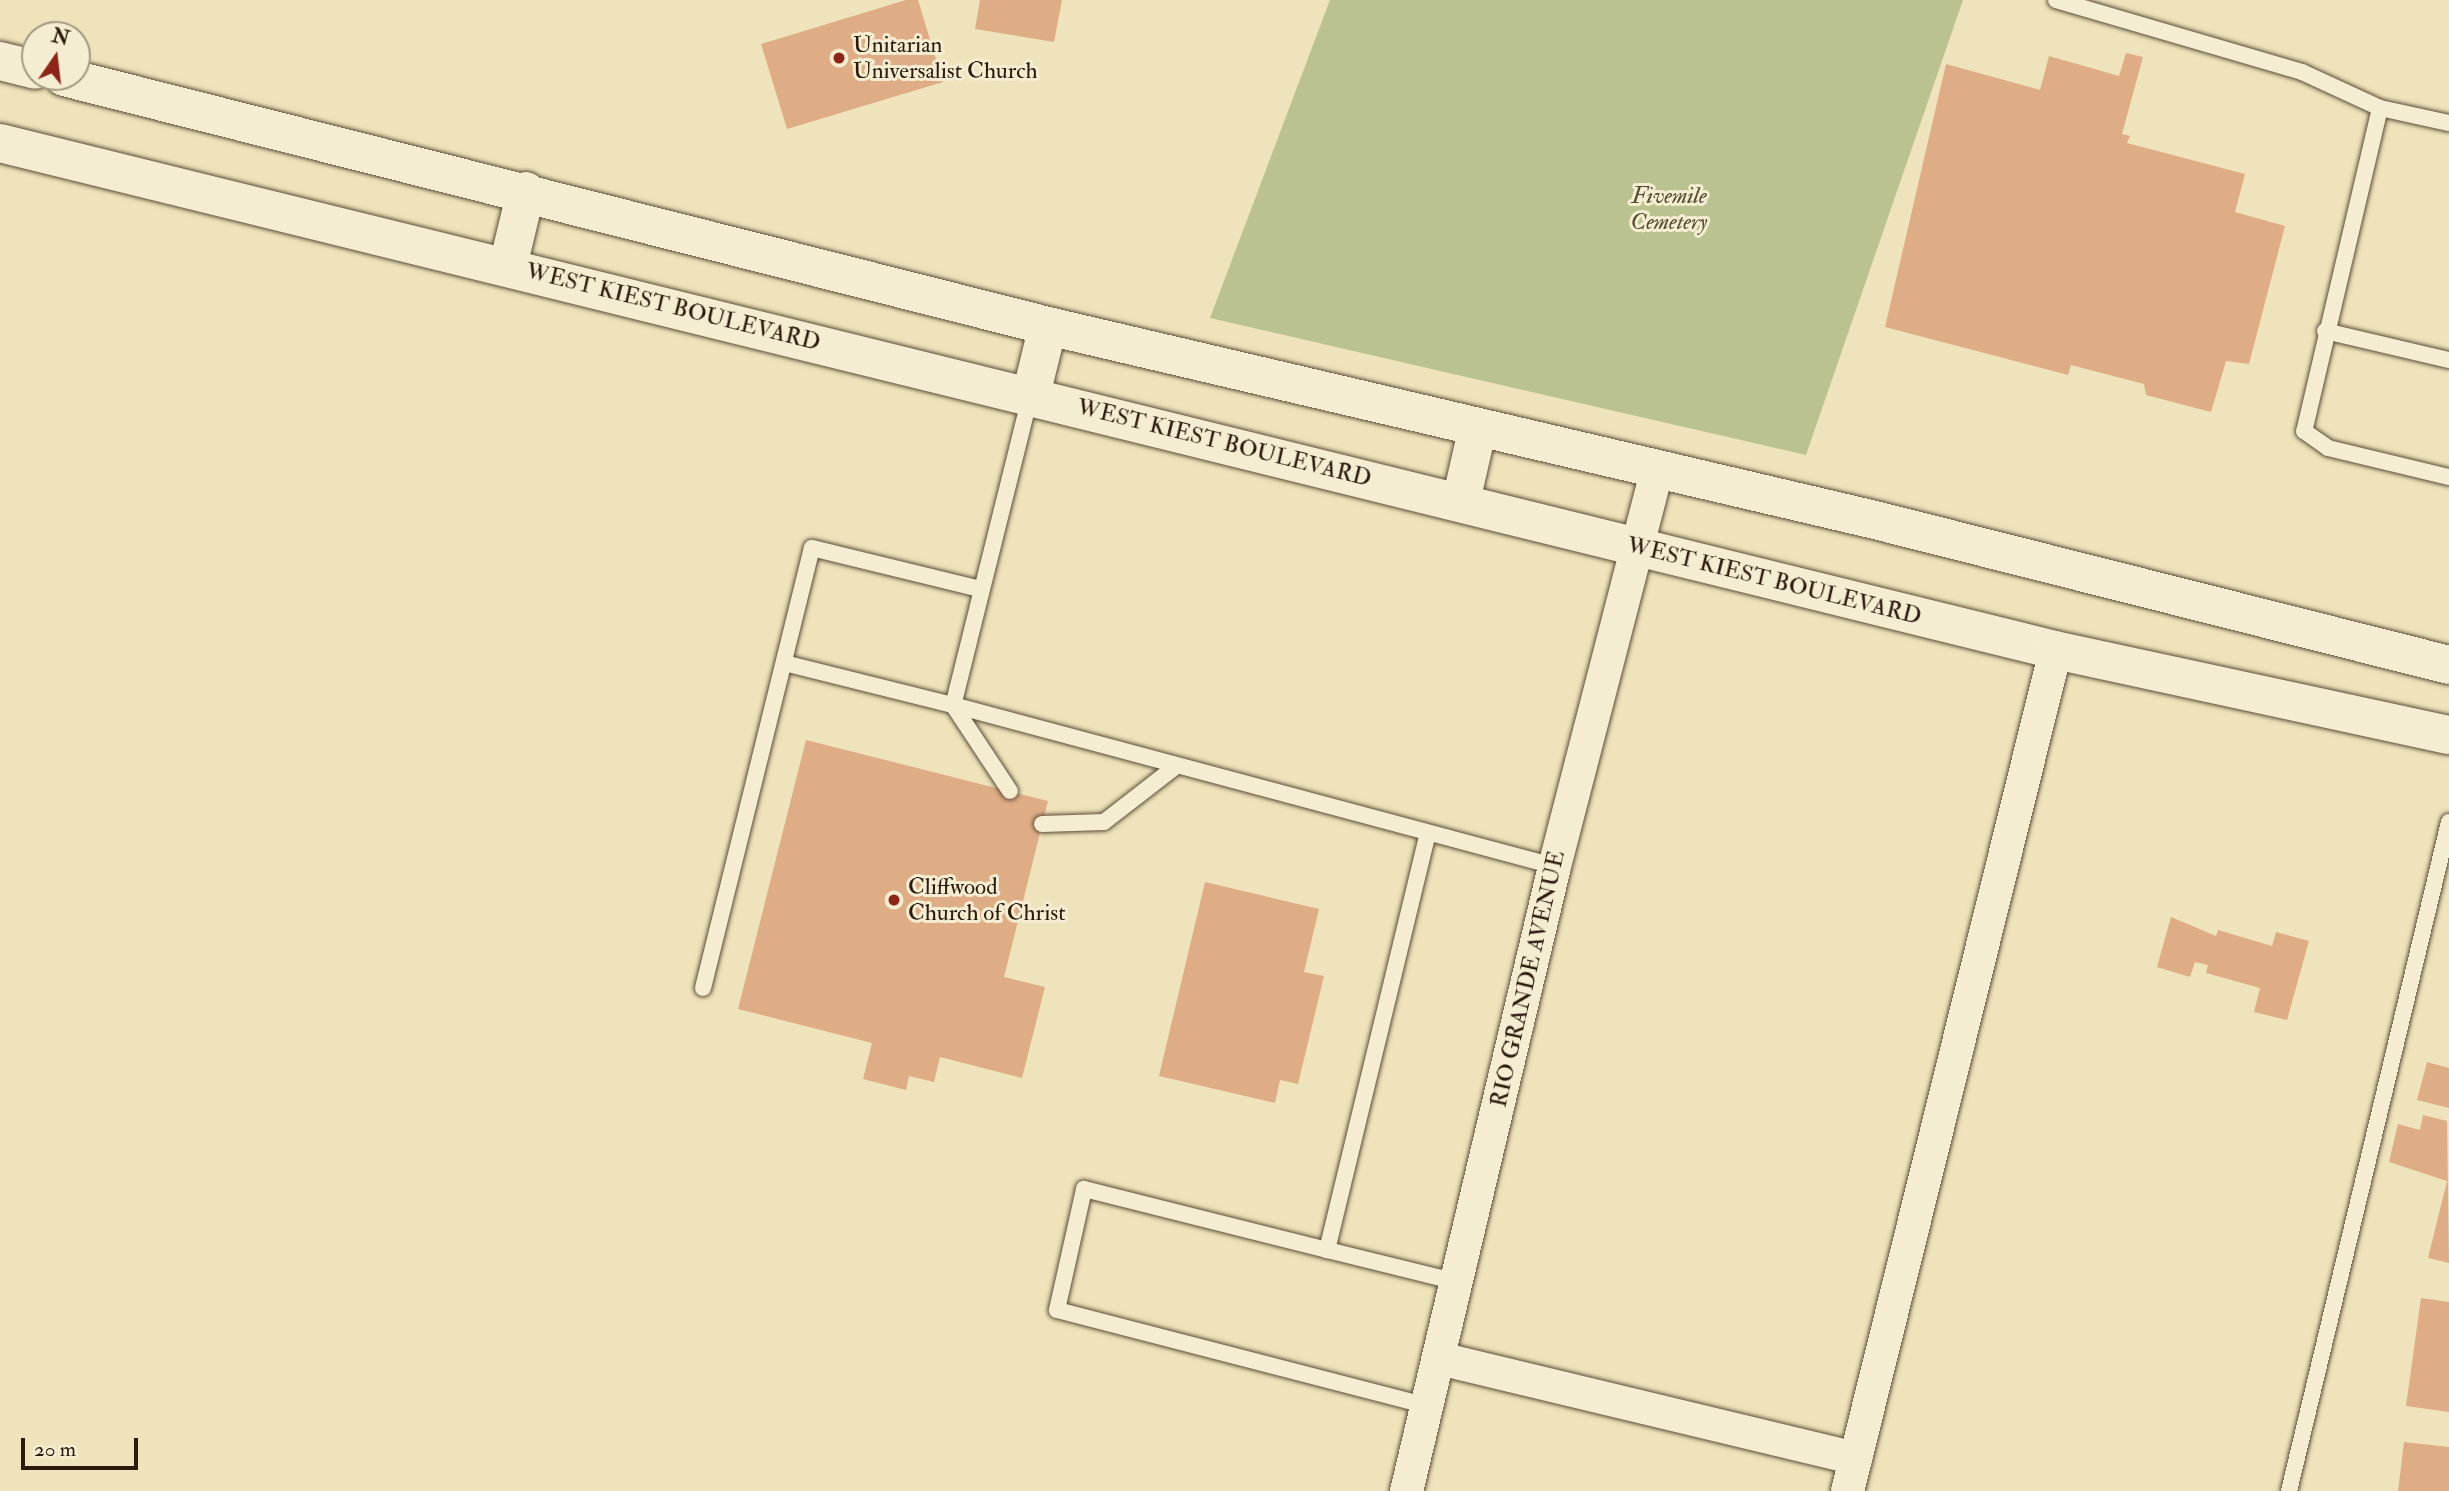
<!DOCTYPE html>
<style>
body{margin:0}
#map{position:relative;width:2449px;height:1491px;overflow:hidden;background:#eee3ba;font-family:"IM FELL Double Pica",serif}
div>[style]{position:absolute}
.green>*{inset:0;background:#bac38f}
.building>*{inset:0;background:#dfad85}
.roads{filter:drop-shadow(0 0 2px #5c4c38) drop-shadow(0 0 2px #5c4c38)}
.service>*{height:16px;margin:-8px;padding:0 8px;transform-origin:8px;border-radius:8px;background:#f4edd2}
.minor>*{height:33px;margin:-16.5px;padding:0 16.5px;transform-origin:16.5px;border-radius:16.5px;background:#f4edd2}
.secondary>*{height:38px;margin:-19px;padding:0 19px;transform-origin:19px;border-radius:19px;background:#f4edd2}
.dots>*{width:19px;height:19px;translate:-50% -50%;box-sizing:border-box;border:4px solid #f4edd2;border-radius:50%}
span{translate:-50% -50%;white-space:nowrap;text-align:center;line-height:1.15;-webkit-text-stroke:6px #f4edd2;paint-order:stroke}
.poi-label{font-size:23px;color:#2c1a0d}
.left{translate:0 -50%;text-align:left}
.park-label{font-size:23px;color:#574d34;font-style:italic}
.street-label{font-size:23px;color:#2c1a0d}
.north{position:absolute;left:21px;top:21px;width:70px;height:70px;box-sizing:border-box;background:#f4edd2;border:2px solid #a49983;border-radius:50%;rotate:14deg;font-size:19px;font-weight:700;line-height:28px;text-align:center;color:#2c1a0d}
.north::after{content:'';display:block;margin:auto;width:24px;height:32px;background:#8f2418;clip-path:polygon(50% 0,100% 100%,50% 72%,0 100%)}
.scale{position:absolute;left:21px;top:1438px;width:117px;height:32px;box-sizing:border-box;border:4px solid #2c1a0d;border-top:0;padding-left:9px;font-size:21px;line-height:24px;white-space:nowrap;color:#2c1a0d;-webkit-text-stroke:5px #f4edd2;paint-order:stroke}
</style>
<div id="map">
<div class="green">
<i style="clip-path:polygon(1330px 0,1963px 0,1806px 455px,1210px 318px)"></i>
</div>
<div class="building">
<i style="clip-path:polygon(906px 0,918px 0,943px 82px,787px 129px,761px 44px)"></i>
<i style="clip-path:polygon(980px 0,1062px 0,1054px 42px,975px 29px)"></i>
<i style="clip-path:polygon(2126px 53px,2143px 57px,2122px 134px,2130px 136px,2127px 143px,2245px 174px,2235px 212px,2285px 226px,2249px 364px,2226px 361px,2211px 412px,2146px 395px,2144px 384px,2071px 365px,2068px 375px,1885px 327px,1946px 64px,2040px 90px,2049px 56px,2119px 76px)"></i>
<i style="clip-path:polygon(806px 740px,1048px 801px,1004px 977px,1045px 987px,1022px 1078px,940px 1057px,934px 1082px,909px 1076px,906px 1090px,863px 1079px,872px 1043px,738px 1009px)"></i>
<i style="clip-path:polygon(1205px 882px,1319px 909px,1304px 972px,1324px 976px,1298px 1084px,1280px 1080px,1275px 1103px,1159px 1076px)"></i>
<i style="clip-path:polygon(2171px 917px,2216px 936px,2218px 930px,2272px 946px,2276px 932px,2309px 941px,2287px 1020px,2254px 1012px,2260px 988px,2206px 973px,2208px 965px,2195px 962px,2190px 977px,2157px 967px)"></i>
<i style="clip-path:polygon(2427px 1062px,2449px 1068px,2449px 1108px,2417px 1100px)"></i>
<i style="clip-path:polygon(2423px 1115px,2447px 1121px,2449px 1263px,2428px 1258px,2447px 1181px,2389px 1162px,2398px 1124px,2420px 1130px)"></i>
<i style="clip-path:polygon(2421px 1298px,2449px 1302px,2449px 1412px,2406px 1406px)"></i>
<i style="clip-path:polygon(2404px 1442px,2449px 1447px,2449px 1491px,2398px 1491px)"></i>
</div>
<div class="roads">
<div class="service">
<i style="left:2056px;top:0;width:256px;rotate:16.3deg"></i>
<i style="left:2302px;top:72px;width:86px;rotate:24.8deg"></i>
<i style="left:2380px;top:108px;width:332px;rotate:103.2deg"></i>
<i style="left:2304px;top:431px;width:29px;rotate:35deg"></i>
<i style="left:2328px;top:448px;width:124px;rotate:13.5deg"></i>
<i style="left:2380px;top:108px;width:71px;rotate:12.3deg"></i>
<i style="left:2325px;top:331px;width:127px;rotate:13.2deg"></i>
<i style="left:1030px;top:397px;width:317px;rotate:104deg"></i>
<i style="left:953px;top:705px;width:622px;rotate:15deg"></i>
<i style="left:784px;top:663px;width:174px;rotate:14deg"></i>
<i style="left:953px;top:705px;width:103px;rotate:56.5deg"></i>
<i style="left:1042px;top:824px;width:62px;rotate:-1.8deg"></i>
<i style="left:1104px;top:822px;width:90px;rotate:-37.8deg"></i>
<i style="left:703px;top:988px;width:453px;rotate:-76.1deg"></i>
<i style="left:812px;top:548px;width:173px;rotate:13.7deg"></i>
<i style="left:1327px;top:1250px;width:134px;rotate:13.8deg"></i>
<i style="left:1428px;top:1406px;width:383px;rotate:-165.5deg"></i>
<i style="left:1057px;top:1310px;width:124px;rotate:-77.4deg"></i>
<i style="left:1084px;top:1189px;width:251px;rotate:14.1deg"></i>
<i style="left:1327px;top:1250px;width:429px;rotate:-76.4deg"></i>
<i style="left:2289px;top:1491px;width:688px;rotate:-76.55deg"></i>
</div>
<div class="minor">
<i style="left:1439px;top:1358px;width:428px;rotate:13.5deg"></i>
<i style="left:1406px;top:1491px;width:642px;rotate:-76.68deg"></i>
<i style="left:1554px;top:866px;width:411px;rotate:-75.5deg"></i>
<i style="left:1847px;top:1491px;width:866px;rotate:-76.11deg"></i>
</div>
<div class="secondary">
<i style="left:0;top:61px;width:36px;rotate:14deg"></i>
<i style="left:64px;top:77px;width:1015px;rotate:14.2deg"></i>
<i style="left:1048px;top:326px;width:849px;rotate:13.2deg"></i>
<i style="left:1875px;top:520px;width:592px;rotate:14.18deg"></i>
<i style="left:0;top:143px;width:2117px;rotate:13.86deg"></i>
<i style="left:2055px;top:650px;width:403px;rotate:12.2deg"></i>
<i style="left:508px;top:266px;width:77px;rotate:-76.5deg"></i>
<i style="left:1031px;top:395px;width:71px;rotate:-76.2deg"></i>
<i style="left:1461px;top:501px;width:76px;rotate:-77.1deg"></i>
</div>
</div>
<div class="dots">
<i style="left:839px;top:58px;background:#8f2418"></i>
<i style="left:894px;top:900px;background:#8f2418"></i>
</div>
<div class="poi-label">
<span class="left" style="left:853px;top:58px">Unitarian<br>Universalist Church</span>
<span class="left" style="left:908px;top:900px">Cliffwood<br>Church of Christ</span>
</div>
<div class="park-label">
<span style="left:1669px;top:209px">Fivemile<br>Cemetery</span>
</div>
<div class="street-label">
<span style="left:673px;top:307px;rotate:14deg">WEST KIEST BOULEVARD</span>
<span style="left:1224px;top:443px;rotate:14deg">WEST KIEST BOULEVARD</span>
<span style="left:1774px;top:581px;rotate:14deg">WEST KIEST BOULEVARD</span>
<span style="left:1528px;top:979px;rotate:-77deg">RIO GRANDE AVENUE</span>
</div>
<div class="north">N</div>
<div class="scale">20 m</div>
</div>
